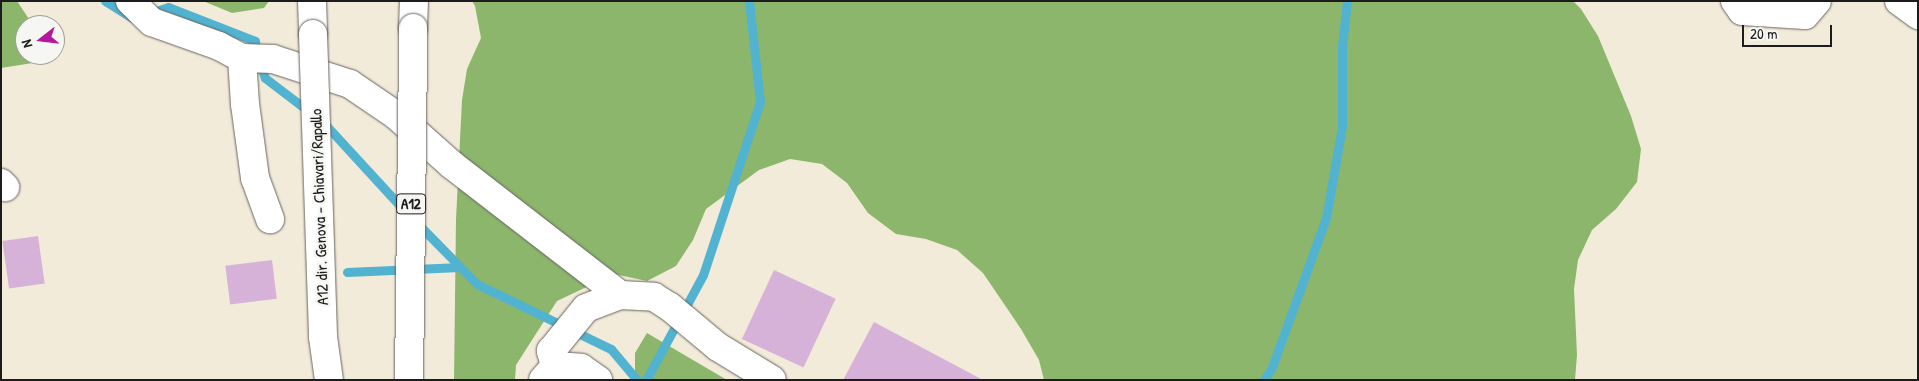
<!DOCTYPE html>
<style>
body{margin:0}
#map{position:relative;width:1919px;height:381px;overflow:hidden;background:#f3ebda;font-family:"Patrick Hand",sans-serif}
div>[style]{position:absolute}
.forest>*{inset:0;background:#8cb66c}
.stream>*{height:9px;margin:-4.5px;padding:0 4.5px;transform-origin:4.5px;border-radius:4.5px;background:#52b3d1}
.building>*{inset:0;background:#d6b2d8;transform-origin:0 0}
.roads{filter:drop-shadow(0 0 1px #67645e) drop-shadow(0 0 1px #67645e)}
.minor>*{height:28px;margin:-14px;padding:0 14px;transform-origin:14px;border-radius:14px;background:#fff}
.highway>*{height:28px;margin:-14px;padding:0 14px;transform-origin:14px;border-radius:14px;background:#fff}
.bridges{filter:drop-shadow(0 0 1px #67645e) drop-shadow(0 0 1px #67645e)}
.highway-bridge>*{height:28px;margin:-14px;padding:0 14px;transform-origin:14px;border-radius:14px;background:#fff}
span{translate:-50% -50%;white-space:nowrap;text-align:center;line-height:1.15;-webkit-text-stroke:5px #f6f6f2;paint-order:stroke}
.shield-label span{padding:1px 4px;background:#f6f6f2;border:1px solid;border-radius:4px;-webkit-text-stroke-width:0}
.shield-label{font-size:15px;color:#1c1c1c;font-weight:700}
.street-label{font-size:16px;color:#1c1c1c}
.frame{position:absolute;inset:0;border:2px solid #1c1c1c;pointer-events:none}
.north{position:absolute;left:15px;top:15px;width:50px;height:50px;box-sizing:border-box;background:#f6f6f2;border:1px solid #9f9f9c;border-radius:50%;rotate:254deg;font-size:14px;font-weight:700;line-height:20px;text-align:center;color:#1c1c1c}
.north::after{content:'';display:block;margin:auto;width:18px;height:22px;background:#b5179e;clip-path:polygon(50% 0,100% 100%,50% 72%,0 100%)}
.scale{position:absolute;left:1742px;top:25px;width:90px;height:22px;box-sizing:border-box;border:2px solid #1c1c1c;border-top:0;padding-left:6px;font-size:15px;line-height:18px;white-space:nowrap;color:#1c1c1c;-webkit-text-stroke:4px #f6f6f2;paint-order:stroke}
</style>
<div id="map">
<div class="forest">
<i style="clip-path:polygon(1px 1px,17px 1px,33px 25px,25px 25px,25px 55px,39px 55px,39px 62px,1px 68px)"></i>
<i style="clip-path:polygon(203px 1px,269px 1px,264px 8px,232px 13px)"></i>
<i style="clip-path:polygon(472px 1px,1573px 1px,1581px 9px,1598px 36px,1631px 116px,1641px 149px,1637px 182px,1616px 209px,1592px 230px,1578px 260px,1574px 289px,1577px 355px,1575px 380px,1044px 380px,1039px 360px,1021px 329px,983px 273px,957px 250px,926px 239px,896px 234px,868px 213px,847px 183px,822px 164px,790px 159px,759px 170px,706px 209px,693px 240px,676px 266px,647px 281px,614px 274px,557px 301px,516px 365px,515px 380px,454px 380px,456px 219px,462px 100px,467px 69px,481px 38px,475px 6px)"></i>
<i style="clip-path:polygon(647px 333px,727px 380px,635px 380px,635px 353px)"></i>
</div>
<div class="stream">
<i style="left:105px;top:1px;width:31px;rotate:32deg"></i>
<i style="left:156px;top:11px;width:13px;rotate:-18deg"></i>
<i style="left:168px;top:7px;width:93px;rotate:21.3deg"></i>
<i style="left:255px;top:41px;width:6px;rotate:81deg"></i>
<i style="left:262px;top:69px;width:9px;rotate:72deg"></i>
<i style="left:265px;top:78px;width:58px;rotate:37.3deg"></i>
<i style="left:323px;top:122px;width:120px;rotate:47.4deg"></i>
<i style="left:417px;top:223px;width:86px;rotate:45.5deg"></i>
<i style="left:477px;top:284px;width:149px;rotate:25.9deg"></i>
<i style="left:611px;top:349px;width:40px;rotate:50deg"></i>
<i style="left:347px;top:272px;width:113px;rotate:-2.5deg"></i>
<i style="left:646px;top:380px;width:119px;rotate:-61.5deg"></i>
<i style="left:703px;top:275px;width:182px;rotate:-71.8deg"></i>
<i style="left:760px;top:102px;width:102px;rotate:-96.2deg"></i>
<i style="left:1264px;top:380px;width:15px;rotate:-58deg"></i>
<i style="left:1272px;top:367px;width:158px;rotate:-70.1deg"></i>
<i style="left:1326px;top:218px;width:93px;rotate:-80.1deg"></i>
<i style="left:1342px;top:126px;width:80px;rotate:-90deg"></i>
<i style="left:1342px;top:46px;width:45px;rotate:-83.7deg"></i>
</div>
<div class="building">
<i style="left:38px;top:236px;width:48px;height:36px;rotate:82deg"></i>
<i style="left:272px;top:260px;width:39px;height:47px;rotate:83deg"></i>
<i style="left:774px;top:270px;width:68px;height:76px;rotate:25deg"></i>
<i style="clip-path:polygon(874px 322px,983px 380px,843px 380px)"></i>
</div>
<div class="roads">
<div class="minor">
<i style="left:130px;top:1px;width:30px;rotate:44deg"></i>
<i style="left:152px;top:22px;width:71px;rotate:19.7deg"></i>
<i style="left:219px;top:46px;width:26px;rotate:28deg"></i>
<i style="left:242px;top:58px;width:46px;rotate:86.3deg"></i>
<i style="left:245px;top:104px;width:75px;rotate:82.3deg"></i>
<i style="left:255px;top:178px;width:44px;rotate:69.9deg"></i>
<i style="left:1735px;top:1px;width:12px;rotate:55deg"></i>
<i style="left:1742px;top:11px;width:63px;rotate:3.6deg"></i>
<i style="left:1805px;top:15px;width:18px;rotate:-49deg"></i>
<i style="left:1899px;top:1px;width:24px;rotate:36deg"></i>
<i style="left:242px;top:58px;width:31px;rotate:2deg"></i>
<i style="left:273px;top:59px;width:81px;rotate:18deg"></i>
<i style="left:350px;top:84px;width:57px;rotate:34.2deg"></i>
<i style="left:397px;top:116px;width:74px;rotate:41.7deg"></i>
<i style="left:452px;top:165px;width:212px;rotate:37.7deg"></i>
<i style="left:1px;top:183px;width:6px;rotate:45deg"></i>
<i style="left:555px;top:366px;width:16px;rotate:-105deg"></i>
<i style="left:551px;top:351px;width:55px;rotate:-50.9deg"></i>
<i style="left:586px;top:308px;width:36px;rotate:-21deg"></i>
<i style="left:620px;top:295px;width:34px;rotate:3deg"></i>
<i style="left:654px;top:297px;width:19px;rotate:32deg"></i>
<i style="left:670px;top:307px;width:62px;rotate:39.8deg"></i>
<i style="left:718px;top:347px;width:63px;rotate:31.4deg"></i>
<i style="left:543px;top:380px;width:18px;rotate:-49deg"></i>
<i style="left:555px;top:366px;width:26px;rotate:4deg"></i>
<i style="left:581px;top:368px;width:21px;rotate:35deg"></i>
</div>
<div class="highway">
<i style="left:312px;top:1px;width:33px;rotate:88deg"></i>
<i style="left:413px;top:28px;width:27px;rotate:-88deg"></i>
</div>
</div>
<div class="bridges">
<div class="highway-bridge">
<i style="left:313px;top:34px;width:303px;rotate:88.1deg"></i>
<i style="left:323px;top:337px;width:43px;rotate:82.1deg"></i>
<i style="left:409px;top:380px;width:352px;rotate:-89.3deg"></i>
</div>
</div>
<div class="shield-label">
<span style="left:411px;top:204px">A12</span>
</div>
<div class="street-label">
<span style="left:319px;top:207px;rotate:-92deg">A12 dir. Genova - Chiavari/Rapallo</span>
</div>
<div class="frame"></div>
<div class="north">N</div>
<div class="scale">20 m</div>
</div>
